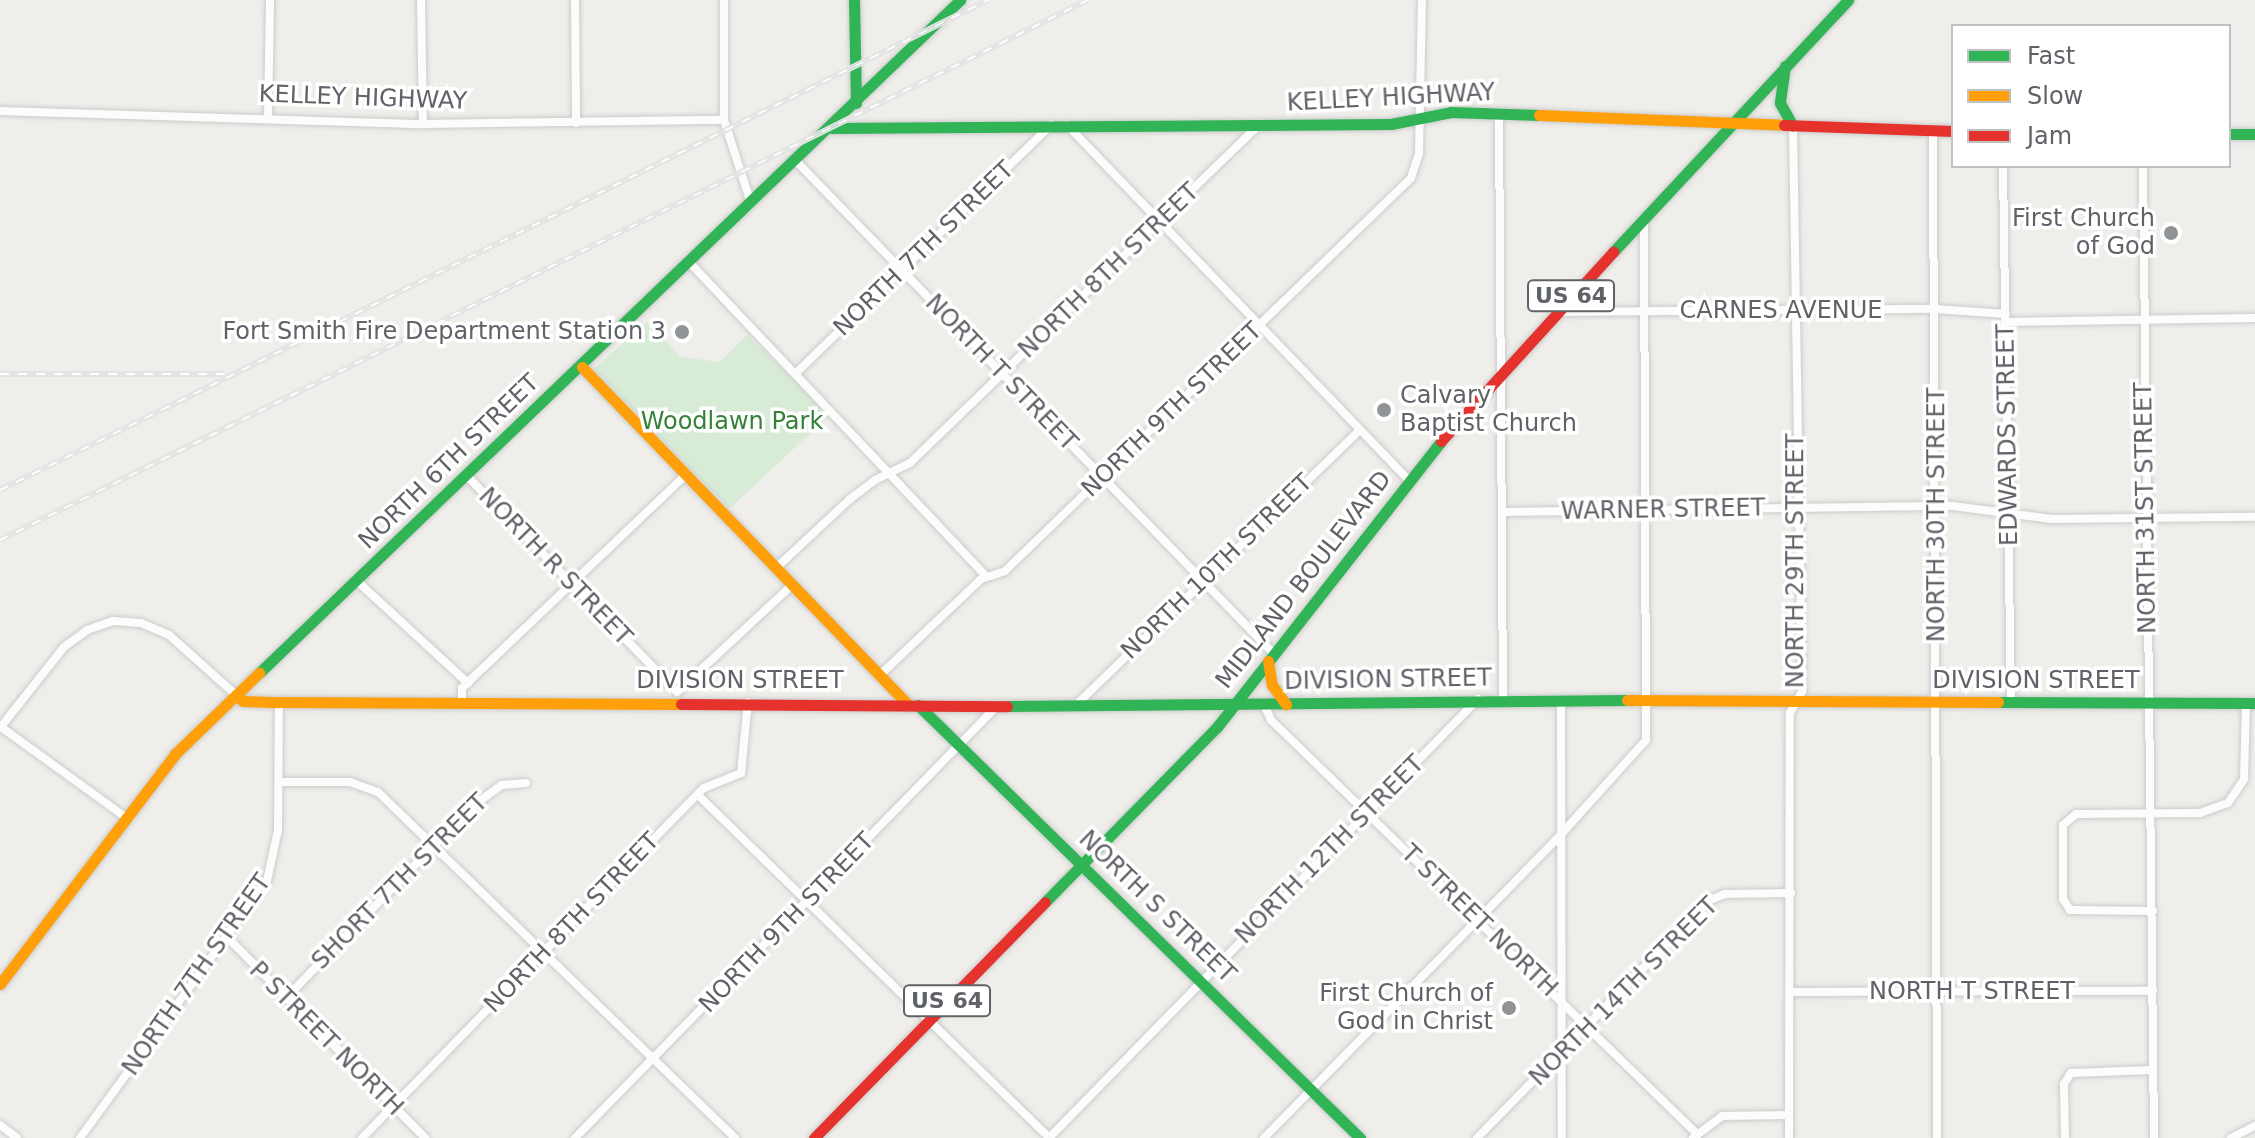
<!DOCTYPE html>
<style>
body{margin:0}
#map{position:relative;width:2255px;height:1138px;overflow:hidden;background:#efeeea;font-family:"DejaVu Sans",sans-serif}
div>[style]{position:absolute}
.green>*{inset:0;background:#d8ebd6}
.roads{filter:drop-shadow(0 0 2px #cbcccc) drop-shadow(0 0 2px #cbcccc)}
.street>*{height:8px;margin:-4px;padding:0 4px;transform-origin:4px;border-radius:4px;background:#fdfcfc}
.fast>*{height:11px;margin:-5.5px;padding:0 5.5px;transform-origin:5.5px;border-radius:5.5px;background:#30b455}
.slow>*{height:11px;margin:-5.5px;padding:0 5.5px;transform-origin:5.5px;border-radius:5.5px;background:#ff9f0a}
.jam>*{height:11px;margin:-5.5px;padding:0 5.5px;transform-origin:5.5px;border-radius:5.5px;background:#e5322d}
.rail>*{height:6px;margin-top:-3px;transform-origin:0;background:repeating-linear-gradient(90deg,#fff 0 9px,#e4e4e4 0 18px);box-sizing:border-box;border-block:2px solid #e4e4e4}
.dots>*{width:22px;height:22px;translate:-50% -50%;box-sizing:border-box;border:4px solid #fff;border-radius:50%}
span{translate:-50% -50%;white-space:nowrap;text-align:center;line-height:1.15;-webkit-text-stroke:7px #fff;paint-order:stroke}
.shield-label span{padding:2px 6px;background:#fff;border:2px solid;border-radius:6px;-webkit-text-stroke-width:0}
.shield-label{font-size:22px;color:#5f6368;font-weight:700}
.street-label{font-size:24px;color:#5f6368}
.poi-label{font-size:24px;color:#5f6368}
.right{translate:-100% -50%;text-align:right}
.left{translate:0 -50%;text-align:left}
.park-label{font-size:24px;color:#348238}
.legend{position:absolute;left:1951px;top:24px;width:280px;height:144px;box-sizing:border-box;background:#fff;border:2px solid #bfc1c3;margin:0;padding:10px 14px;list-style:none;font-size:24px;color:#5f6368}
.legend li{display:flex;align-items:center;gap:16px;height:40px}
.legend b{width:40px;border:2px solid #bfc1c3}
</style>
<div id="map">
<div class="green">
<i style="clip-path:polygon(647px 322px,680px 357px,720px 362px,747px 335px,830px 415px,729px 509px,594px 369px)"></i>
</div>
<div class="roads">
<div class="street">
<i style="left:421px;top:0;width:124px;rotate:89.1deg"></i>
<i style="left:575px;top:0;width:123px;rotate:89.5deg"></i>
<i style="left:724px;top:0;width:120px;rotate:90deg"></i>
<i style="left:724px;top:120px;width:87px;rotate:72deg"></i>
<i style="left:0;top:111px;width:423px;rotate:1.8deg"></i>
<i style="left:423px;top:124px;width:301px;rotate:-0.8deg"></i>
<i style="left:1499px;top:114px;width:586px;rotate:89.61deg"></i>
<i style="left:268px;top:117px;width:117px;rotate:-89deg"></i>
<i style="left:1067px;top:125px;width:494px;rotate:46.1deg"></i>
<i style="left:1933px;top:131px;width:1007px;rotate:89.77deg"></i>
<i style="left:796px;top:161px;width:687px;rotate:45.89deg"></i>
<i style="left:2003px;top:166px;width:537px;rotate:89.15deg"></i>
<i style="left:2143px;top:166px;width:972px;rotate:89.35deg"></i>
<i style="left:690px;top:263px;width:431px;rotate:46.6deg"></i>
<i style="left:1557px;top:312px;width:379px;rotate:-0.5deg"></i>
<i style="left:1936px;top:309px;width:70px;rotate:4.1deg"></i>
<i style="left:2006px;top:322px;width:249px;rotate:-0.9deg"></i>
<i style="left:796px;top:373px;width:356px;rotate:-44.2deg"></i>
<i style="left:467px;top:476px;width:301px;rotate:45.8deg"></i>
<i style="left:1502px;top:512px;width:451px;rotate:-0.8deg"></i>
<i style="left:1953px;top:506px;width:100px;rotate:7.5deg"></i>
<i style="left:2052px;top:519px;width:203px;rotate:-0.6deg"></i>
<i style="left:776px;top:568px;width:101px;rotate:-43deg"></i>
<i style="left:850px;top:499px;width:31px;rotate:-37deg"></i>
<i style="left:875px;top:480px;width:39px;rotate:-26deg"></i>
<i style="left:910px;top:463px;width:486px;rotate:-44.1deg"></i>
<i style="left:357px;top:581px;width:151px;rotate:42.6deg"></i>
<i style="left:880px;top:675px;width:139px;rotate:-43.5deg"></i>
<i style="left:981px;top:579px;width:25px;rotate:-18deg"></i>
<i style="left:1005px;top:571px;width:565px;rotate:-44.07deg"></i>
<i style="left:1411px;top:178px;width:25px;rotate:-72deg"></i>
<i style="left:1419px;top:154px;width:154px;rotate:-88.9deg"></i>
<i style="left:677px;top:692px;width:157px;rotate:-42.9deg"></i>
<i style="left:1561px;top:701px;width:437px;rotate:89.9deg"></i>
<i style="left:462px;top:703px;width:15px;rotate:-90deg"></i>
<i style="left:462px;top:688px;width:309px;rotate:-43.6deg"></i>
<i style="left:1076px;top:705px;width:395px;rotate:-44.1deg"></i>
<i style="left:1264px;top:705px;width:17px;rotate:65deg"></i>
<i style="left:1271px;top:720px;width:594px;rotate:44.18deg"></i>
<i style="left:1px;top:727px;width:152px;rotate:35.9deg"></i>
<i style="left:0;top:728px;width:103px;rotate:-51.7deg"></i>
<i style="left:64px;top:647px;width:29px;rotate:-36deg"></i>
<i style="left:87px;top:630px;width:28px;rotate:-19deg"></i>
<i style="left:113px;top:621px;width:28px;rotate:4deg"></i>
<i style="left:141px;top:623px;width:30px;rotate:23deg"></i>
<i style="left:169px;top:635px;width:90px;rotate:41.8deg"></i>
<i style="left:279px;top:782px;width:71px"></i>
<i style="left:350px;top:782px;width:30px;rotate:20deg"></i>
<i style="left:378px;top:792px;width:497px;rotate:44.1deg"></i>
<i style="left:698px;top:795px;width:491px;rotate:44.3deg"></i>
<i style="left:2153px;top:911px;width:83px;rotate:-179.3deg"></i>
<i style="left:2070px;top:910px;width:13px;rotate:-122deg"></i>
<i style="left:2063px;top:899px;width:74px;rotate:-90deg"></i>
<i style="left:2063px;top:825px;width:17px;rotate:-40deg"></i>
<i style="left:2076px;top:814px;width:124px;rotate:-0.5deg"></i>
<i style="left:2200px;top:813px;width:30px;rotate:-20deg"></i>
<i style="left:2228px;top:803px;width:29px;rotate:-56deg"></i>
<i style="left:2244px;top:779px;width:76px;rotate:-88.5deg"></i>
<i style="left:228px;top:938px;width:281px;rotate:45.4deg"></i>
<i style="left:1790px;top:992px;width:363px;rotate:-0.2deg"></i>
<i style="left:284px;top:1000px;width:267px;rotate:-45.9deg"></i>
<i style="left:470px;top:808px;width:39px;rotate:-36deg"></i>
<i style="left:502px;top:785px;width:24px;rotate:-5deg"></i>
<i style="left:0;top:1125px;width:21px;rotate:37deg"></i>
<i style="left:80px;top:1138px;width:318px;rotate:-54deg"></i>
<i style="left:267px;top:881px;width:52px;rotate:-77.8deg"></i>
<i style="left:278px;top:830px;width:128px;rotate:-89.6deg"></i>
<i style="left:362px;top:1138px;width:489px;rotate:-45.7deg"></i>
<i style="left:704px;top:788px;width:40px;rotate:-22deg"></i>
<i style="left:741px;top:773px;width:71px;rotate:-84.4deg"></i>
<i style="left:575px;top:1138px;width:605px;rotate:-45.67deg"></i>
<i style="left:1049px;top:1138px;width:614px;rotate:-45.66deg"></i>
<i style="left:1264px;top:1138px;width:416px;rotate:-45.6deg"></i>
<i style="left:1555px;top:841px;width:136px;rotate:-48deg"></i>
<i style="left:1646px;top:740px;width:522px;rotate:-90.22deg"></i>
<i style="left:1477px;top:1138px;width:333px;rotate:-45.6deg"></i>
<i style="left:1710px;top:900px;width:16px;rotate:-22deg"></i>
<i style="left:1725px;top:894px;width:66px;rotate:-0.9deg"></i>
<i style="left:1693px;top:1138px;width:36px;rotate:-37deg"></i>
<i style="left:1722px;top:1116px;width:67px;rotate:-0.9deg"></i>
<i style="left:1789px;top:1138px;width:425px;rotate:-89.9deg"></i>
<i style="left:1790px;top:713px;width:25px;rotate:-61deg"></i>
<i style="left:1802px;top:691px;width:565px;rotate:-90.91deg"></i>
<i style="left:2065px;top:1138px;width:54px;rotate:-91.1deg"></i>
<i style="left:2064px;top:1084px;width:13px;rotate:-58deg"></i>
<i style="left:2071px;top:1073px;width:82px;rotate:-2.1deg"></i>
<i style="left:2231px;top:1138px;width:27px;rotate:-27deg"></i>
</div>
<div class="fast">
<i style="left:854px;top:0;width:103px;rotate:88.9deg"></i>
<i style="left:1785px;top:66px;width:37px;rotate:98deg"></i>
<i style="left:1780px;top:103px;width:26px;rotate:61deg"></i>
<i style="left:832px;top:128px;width:559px;rotate:-0.41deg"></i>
<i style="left:1391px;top:124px;width:61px;rotate:-11.3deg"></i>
<i style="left:1451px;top:112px;width:88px;rotate:2deg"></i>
<i style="left:2229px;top:134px;width:26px"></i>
<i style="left:1613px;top:252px;width:345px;rotate:-47deg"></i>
<i style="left:259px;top:673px;width:972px;rotate:-43.83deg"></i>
<i style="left:1998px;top:702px;width:257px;rotate:0.2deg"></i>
<i style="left:918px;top:705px;width:619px;rotate:44.41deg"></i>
<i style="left:1007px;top:706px;width:620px;rotate:-0.55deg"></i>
<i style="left:1045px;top:902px;width:245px;rotate:-45.5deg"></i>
<i style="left:1217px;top:727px;width:363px;rotate:-51.9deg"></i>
</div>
<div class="slow">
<i style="left:1539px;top:115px;width:245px;rotate:2.3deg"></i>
<i style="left:582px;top:367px;width:469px;rotate:46deg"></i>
<i style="left:1268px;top:661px;width:24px;rotate:81deg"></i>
<i style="left:1272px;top:685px;width:24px;rotate:54deg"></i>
<i style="left:236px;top:695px;width:9px;rotate:41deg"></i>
<i style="left:243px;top:701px;width:36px;rotate:2deg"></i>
<i style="left:279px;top:702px;width:402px;rotate:0.3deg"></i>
<i style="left:1627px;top:700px;width:371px;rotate:0.3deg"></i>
<i style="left:0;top:984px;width:289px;rotate:-52.7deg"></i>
<i style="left:175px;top:754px;width:117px;rotate:-44deg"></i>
</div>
<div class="jam">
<i style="left:1784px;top:125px;width:169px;rotate:2deg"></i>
<i style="left:1441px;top:441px;width:256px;rotate:-47.7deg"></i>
<i style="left:681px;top:704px;width:326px;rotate:0.4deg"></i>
<i style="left:814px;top:1138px;width:330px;rotate:-45.6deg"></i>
</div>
</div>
<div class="rail">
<i style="left:0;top:374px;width:224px"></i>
<i style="left:0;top:490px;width:1103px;rotate:-26.38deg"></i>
<i style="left:0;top:540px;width:1215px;rotate:-26.4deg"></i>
</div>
<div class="dots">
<i style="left:2171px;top:233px;background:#919496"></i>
<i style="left:682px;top:332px;background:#919496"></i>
<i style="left:1384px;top:410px;background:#919496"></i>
<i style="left:1509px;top:1008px;background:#919496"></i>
</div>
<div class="shield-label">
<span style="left:1571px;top:296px">US 64</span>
<span style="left:947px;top:1001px">US 64</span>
</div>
<div class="street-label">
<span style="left:363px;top:98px;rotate:2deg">KELLEY HIGHWAY</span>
<span style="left:1391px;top:98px;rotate:-3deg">KELLEY HIGHWAY</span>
<span style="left:924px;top:249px;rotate:-44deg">NORTH 7TH STREET</span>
<span style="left:1109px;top:271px;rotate:-44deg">NORTH 8TH STREET</span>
<span style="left:1781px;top:311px">CARNES AVENUE</span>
<span style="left:1001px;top:373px;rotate:46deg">NORTH T STREET</span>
<span style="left:1172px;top:410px;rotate:-44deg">NORTH 9TH STREET</span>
<span style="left:2008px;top:435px;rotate:-91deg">EDWARDS STREET</span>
<span style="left:449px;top:462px;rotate:-44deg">NORTH 6TH STREET</span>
<span style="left:2146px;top:508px;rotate:-91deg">NORTH 31ST STREET</span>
<span style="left:1663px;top:510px;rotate:-1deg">WARNER STREET</span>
<span style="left:1937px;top:515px;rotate:-90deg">NORTH 30TH STREET</span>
<span style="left:1796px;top:561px;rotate:-90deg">NORTH 29TH STREET</span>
<span style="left:555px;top:567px;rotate:46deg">NORTH R STREET</span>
<span style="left:1217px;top:567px;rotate:-44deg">NORTH 10TH STREET</span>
<span style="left:1304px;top:580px;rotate:-52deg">MIDLAND BOULEVARD</span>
<span style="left:1388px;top:680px;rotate:-1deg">DIVISION STREET</span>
<span style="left:740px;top:681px">DIVISION STREET</span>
<span style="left:2036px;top:681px">DIVISION STREET</span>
<span style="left:1330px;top:850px;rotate:-45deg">NORTH 12TH STREET</span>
<span style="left:400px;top:882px;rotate:-45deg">SHORT 7TH STREET</span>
<span style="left:1157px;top:907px;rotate:44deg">NORTH S STREET</span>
<span style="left:1479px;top:921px;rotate:44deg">T STREET NORTH</span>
<span style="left:572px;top:923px;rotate:-46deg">NORTH 8TH STREET</span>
<span style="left:787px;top:923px;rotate:-46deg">NORTH 9TH STREET</span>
<span style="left:197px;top:975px;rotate:-55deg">NORTH 7TH STREET</span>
<span style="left:1624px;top:992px;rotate:-45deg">NORTH 14TH STREET</span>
<span style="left:1972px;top:992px">NORTH T STREET</span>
<span style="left:326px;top:1039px;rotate:45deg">P STREET NORTH</span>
</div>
<div class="poi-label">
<span class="right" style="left:2155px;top:233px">First Church<br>of God</span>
<span class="right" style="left:666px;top:332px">Fort Smith Fire Department Station 3</span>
<span class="left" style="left:1400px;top:410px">Calvary<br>Baptist Church</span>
<span class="right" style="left:1493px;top:1008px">First Church of<br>God in Christ</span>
</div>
<div class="park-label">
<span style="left:732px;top:422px">Woodlawn Park</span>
</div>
<ul class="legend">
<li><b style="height:10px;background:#30b455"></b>Fast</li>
<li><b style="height:10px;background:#ff9f0a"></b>Slow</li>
<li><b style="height:10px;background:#e5322d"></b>Jam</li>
</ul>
</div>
